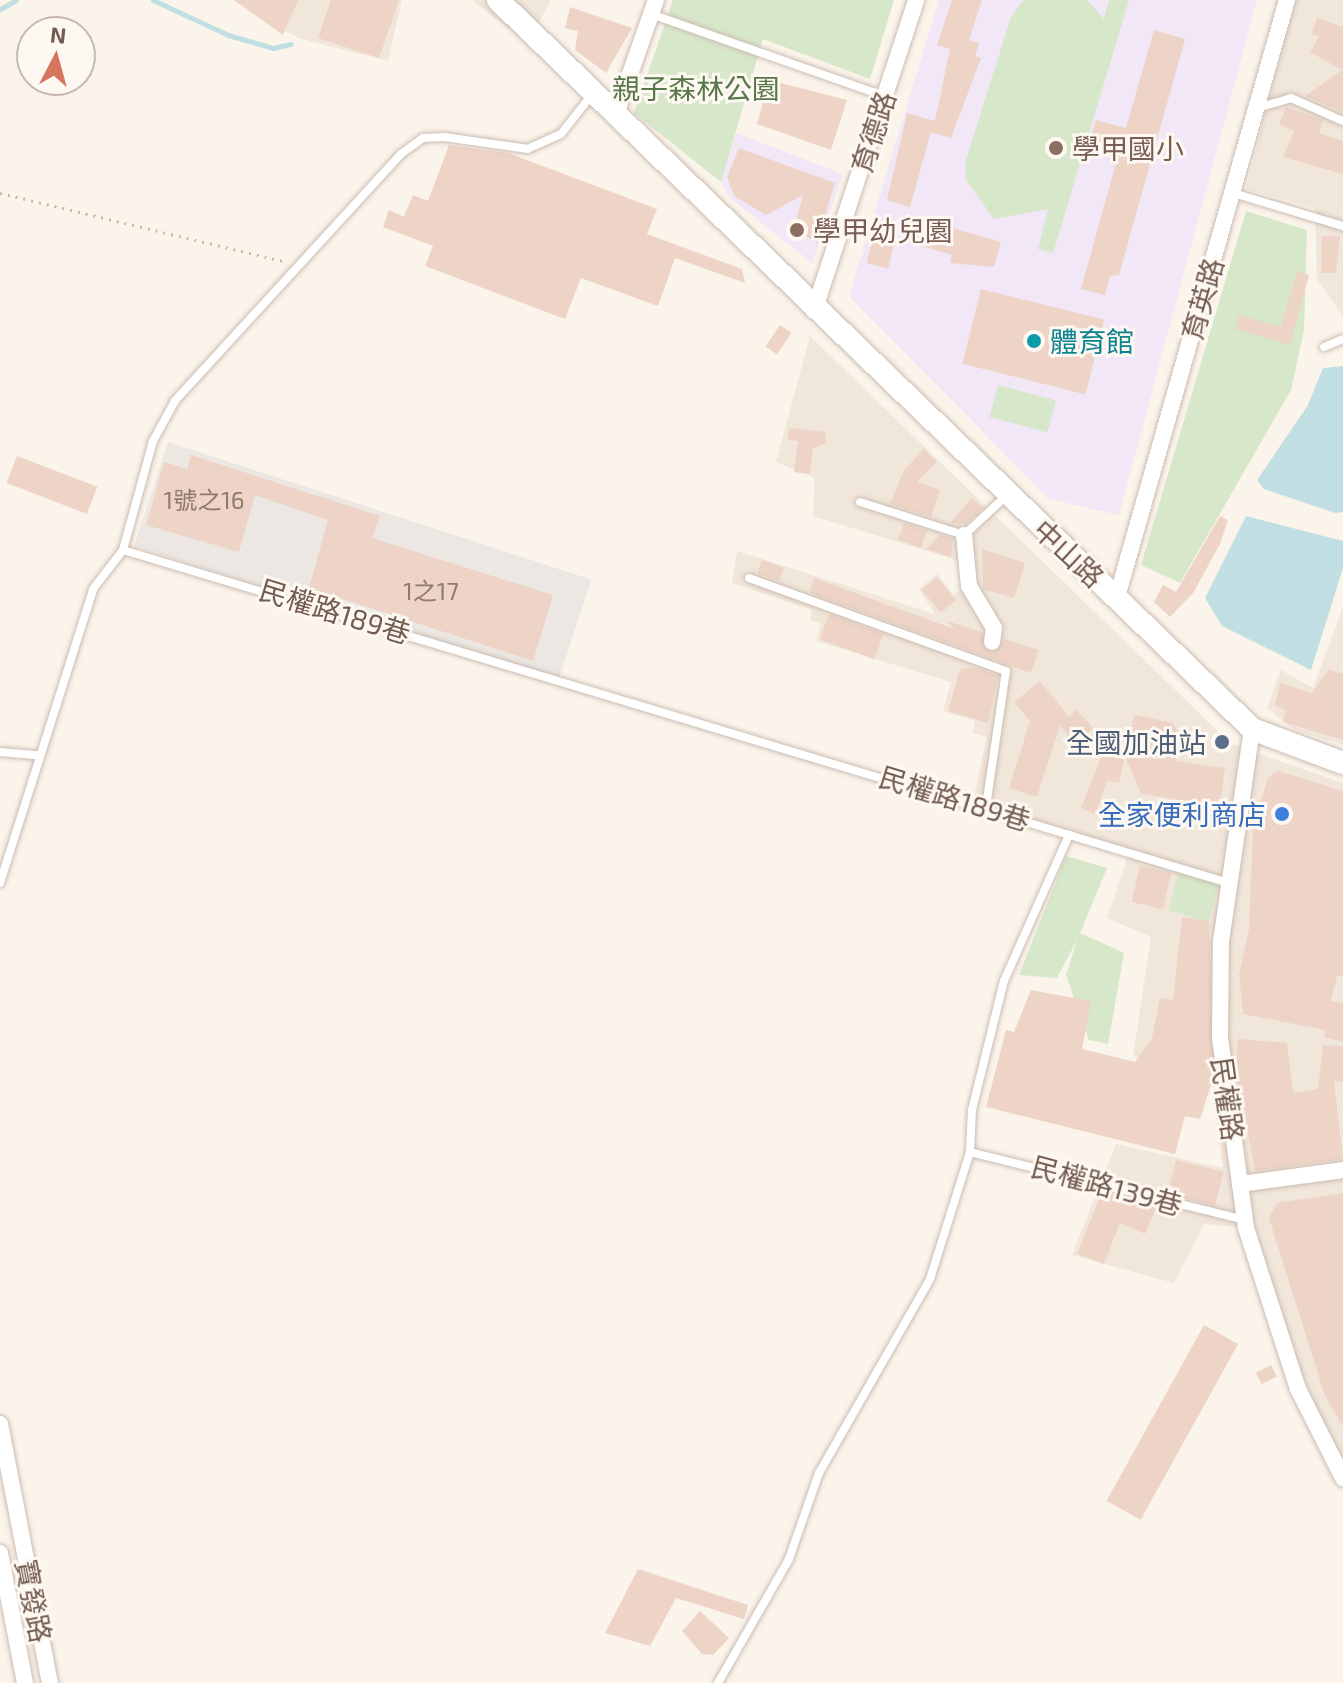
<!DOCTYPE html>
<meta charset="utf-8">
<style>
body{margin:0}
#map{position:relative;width:1343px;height:1683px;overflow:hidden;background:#fbf4eb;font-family:"Exo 2","Noto Sans TC",sans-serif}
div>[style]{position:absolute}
.residential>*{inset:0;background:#f1e6da}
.industrial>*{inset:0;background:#ece7e3;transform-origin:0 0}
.education>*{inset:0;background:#f1e7f7}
.green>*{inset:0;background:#d7e7ca;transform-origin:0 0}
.water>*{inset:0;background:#c1dfe2}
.stream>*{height:5px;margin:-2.5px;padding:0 2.5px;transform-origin:2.5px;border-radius:2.5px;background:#c1dfe2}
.building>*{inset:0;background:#edd4c6;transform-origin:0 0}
.path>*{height:3px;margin-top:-1.5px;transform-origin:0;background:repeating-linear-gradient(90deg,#d2b7a8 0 2px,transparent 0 8px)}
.roads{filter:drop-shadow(0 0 2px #ccbcb2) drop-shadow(0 0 2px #ccbcb2)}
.service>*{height:8px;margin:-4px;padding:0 4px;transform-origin:4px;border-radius:4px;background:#fff}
.minor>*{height:16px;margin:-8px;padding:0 8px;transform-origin:8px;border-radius:8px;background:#fff}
.secondary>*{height:22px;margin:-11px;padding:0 11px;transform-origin:11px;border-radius:11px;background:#fff}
.dots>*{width:22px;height:22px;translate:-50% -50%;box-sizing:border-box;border:4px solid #fdf8f1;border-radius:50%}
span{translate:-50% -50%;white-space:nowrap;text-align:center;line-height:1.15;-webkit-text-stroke:6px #fdf8f1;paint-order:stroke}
.number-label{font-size:24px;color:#92796e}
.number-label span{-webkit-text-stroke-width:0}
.park-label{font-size:28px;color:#59784a}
.street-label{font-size:28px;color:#735b50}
.education-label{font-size:28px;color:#785e54}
.left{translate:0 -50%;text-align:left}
.culture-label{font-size:28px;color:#0d838f}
.service-label{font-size:28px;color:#4e5e75}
.right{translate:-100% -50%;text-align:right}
.shop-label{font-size:28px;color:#366cbe}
.north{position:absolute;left:16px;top:16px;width:80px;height:80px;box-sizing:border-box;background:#fdf8f1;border:2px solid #c6b9b1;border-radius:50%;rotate:6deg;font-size:22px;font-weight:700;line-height:32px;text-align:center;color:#735b50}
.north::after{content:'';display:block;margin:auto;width:28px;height:36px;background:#d6745e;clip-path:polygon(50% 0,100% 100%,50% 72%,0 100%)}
</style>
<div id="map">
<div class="residential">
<i style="clip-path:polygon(233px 0,402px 0,388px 61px,298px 38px)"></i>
<i style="clip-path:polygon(472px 0,551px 0,528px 43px)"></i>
<i style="clip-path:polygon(1294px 0,1343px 0,1343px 316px,1317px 279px,1315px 208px,1246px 189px)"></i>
<i style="clip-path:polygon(810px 336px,1231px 744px,1343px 783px,1343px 1479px,1246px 1228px,1204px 1224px,1174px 1283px,1072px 1255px,1116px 1144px,1223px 1168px,1212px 1080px,1133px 1056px,1151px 937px,1107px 918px,1129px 854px,974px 797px,987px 737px,973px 733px,975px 721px,943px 711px,951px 682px,816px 641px,821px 624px,810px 620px,812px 610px,732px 583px,737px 551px,935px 614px,919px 589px,937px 574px,953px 594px,965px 588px,963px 562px,813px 516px,815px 478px,776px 462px)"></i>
<i style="clip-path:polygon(1343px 607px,1343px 745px,1295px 730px,1267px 708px,1281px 670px,1313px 688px)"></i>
</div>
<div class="industrial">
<i style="left:168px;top:442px;width:445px;height:109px;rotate:18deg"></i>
</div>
<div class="education">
<i style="clip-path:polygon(939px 0,1257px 0,1119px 515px,1049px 499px,849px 296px)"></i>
<i style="clip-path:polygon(736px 133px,843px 174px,812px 263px,729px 197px,721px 182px)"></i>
</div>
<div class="green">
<i style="clip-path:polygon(673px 0,894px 0,870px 79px,763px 39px,721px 182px,634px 113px)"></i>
<i style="clip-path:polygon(1024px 0,1087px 0,1104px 19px,1109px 0,1129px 0,1053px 253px,1038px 249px,1048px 209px,994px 219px,966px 180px,965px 163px,1011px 17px)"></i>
<i style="clip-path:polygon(1246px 211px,1307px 230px,1304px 330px,1291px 390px,1180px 583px,1141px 565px)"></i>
<i style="left:998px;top:385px;width:60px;height:33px;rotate:15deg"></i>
<i style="clip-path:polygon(1066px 856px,1107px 868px,1080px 933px,1124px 953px,1108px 1044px,1089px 1040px,1066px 975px,1077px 940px,1057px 978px,1019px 975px)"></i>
<i style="left:1179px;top:871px;width:42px;height:41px;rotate:15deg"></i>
</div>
<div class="water">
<i style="clip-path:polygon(1343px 366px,1343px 512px,1335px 513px,1264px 489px,1257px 480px,1308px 405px,1323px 368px)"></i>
<i style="clip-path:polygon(1246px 516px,1343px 541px,1343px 568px,1311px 670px,1222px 626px,1205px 598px)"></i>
</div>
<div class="stream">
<i style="left:153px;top:0;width:83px;rotate:25deg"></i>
<i style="left:228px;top:35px;width:47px;rotate:16.1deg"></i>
<i style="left:273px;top:48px;width:18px;rotate:-13deg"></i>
<i style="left:0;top:9px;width:18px;rotate:-29deg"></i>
</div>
<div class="building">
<i style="clip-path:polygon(234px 0,298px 0,283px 35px)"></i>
<i style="clip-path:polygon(331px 0,399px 0,379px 58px,318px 38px)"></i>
<i style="clip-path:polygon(952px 0,982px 0,969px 40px,979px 43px,975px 56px,981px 58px,951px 138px,931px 132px,910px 207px,887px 200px,907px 113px,935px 121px,950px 49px,937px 45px)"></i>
<i style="clip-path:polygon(570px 7px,632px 28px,606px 73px,575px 50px,578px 31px,565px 28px)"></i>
<i style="clip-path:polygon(1317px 18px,1343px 27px,1343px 112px,1305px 96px,1342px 70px,1310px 52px,1319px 37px,1312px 34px)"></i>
<i style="clip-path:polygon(1154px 30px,1185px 39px,1119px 275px,1110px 276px,1105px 295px,1081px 289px,1119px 152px,1089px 143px,1096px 120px,1126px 128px)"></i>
<i style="clip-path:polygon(769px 80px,847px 100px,831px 150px,757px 124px)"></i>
<i style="clip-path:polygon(1286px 107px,1323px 120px,1319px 133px,1343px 141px,1343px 174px,1283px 157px,1294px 131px,1279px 124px)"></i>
<i style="clip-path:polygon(449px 145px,508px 153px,657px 209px,647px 234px,742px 269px,745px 283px,675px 258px,658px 306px,581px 278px,565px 319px,425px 266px,433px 246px,383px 227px,389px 210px,404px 217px,413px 195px,428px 201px)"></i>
<i style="clip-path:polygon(739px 148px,835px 183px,817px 243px,794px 229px,803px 195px,766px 215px,734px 196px,727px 177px)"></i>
<i style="clip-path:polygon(915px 217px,1001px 242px,994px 267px,950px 263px,952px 255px,908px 242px)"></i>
<i style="left:874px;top:232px;width:22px;height:32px;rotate:13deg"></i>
<i style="clip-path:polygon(1322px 236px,1340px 236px,1336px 273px,1321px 273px)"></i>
<i style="clip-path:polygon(1297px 271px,1309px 275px,1290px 345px,1235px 329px,1239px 315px,1281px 327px)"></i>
<i style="left:981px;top:289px;width:127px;height:77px;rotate:14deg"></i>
<i style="left:780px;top:325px;width:14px;height:26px;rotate:34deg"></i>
<i style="clip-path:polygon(789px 428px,826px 432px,825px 444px,813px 448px,810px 474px,794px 472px,798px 441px,788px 440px)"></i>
<i style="clip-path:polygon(924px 449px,937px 462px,917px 482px,940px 490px,931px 517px,890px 504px,904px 470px)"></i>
<i style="clip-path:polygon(191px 455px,380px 516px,372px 538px,553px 595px,533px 661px,309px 588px,328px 520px,255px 495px,239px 552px,146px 525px,164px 462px,187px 469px)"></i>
<i style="left:17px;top:456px;width:86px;height:29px;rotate:21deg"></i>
<i style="clip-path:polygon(972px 498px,983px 508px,965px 524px,950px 523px)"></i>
<i style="clip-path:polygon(1220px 516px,1228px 520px,1220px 544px,1193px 593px,1170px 617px,1154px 602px,1163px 585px,1176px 592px)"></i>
<i style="left:904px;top:523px;width:24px;height:18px;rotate:19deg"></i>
<i style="clip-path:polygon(940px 535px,953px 539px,951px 557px,926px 549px)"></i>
<i style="clip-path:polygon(982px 549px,1025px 563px,1014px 598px,983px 589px)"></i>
<i style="left:762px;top:560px;width:23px;height:14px;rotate:20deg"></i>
<i style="left:937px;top:577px;width:30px;height:20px;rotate:50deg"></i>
<i style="clip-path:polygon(814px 578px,954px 629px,947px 621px,982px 632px,990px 653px,1004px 639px,1039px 650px,1031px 673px,810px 593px)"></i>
<i style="left:829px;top:614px;width:58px;height:27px;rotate:20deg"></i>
<i style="clip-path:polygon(974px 667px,998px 675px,988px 723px,948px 711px,960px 669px)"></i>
<i style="clip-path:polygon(1329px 669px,1343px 674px,1343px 740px,1283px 722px,1286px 710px,1275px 706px,1280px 683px,1312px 693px)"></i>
<i style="clip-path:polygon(1040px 681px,1069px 717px,1077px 710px,1093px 728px,1075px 744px,1060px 725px,1037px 797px,1009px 788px,1030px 721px,1014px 702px)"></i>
<i style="clip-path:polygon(1134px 715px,1173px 723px,1180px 734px,1175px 761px,1225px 768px,1220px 806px,1141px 794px,1125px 756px)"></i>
<i style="clip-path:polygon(1103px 752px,1124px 760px,1119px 783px,1108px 780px,1095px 814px,1081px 808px)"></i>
<i style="clip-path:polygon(1278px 771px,1343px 791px,1343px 977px,1337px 975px,1331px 1001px,1343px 1003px,1343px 1042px,1324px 1037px,1325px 1030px,1243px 1014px,1239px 974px,1249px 929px,1253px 827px,1268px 778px)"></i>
<i style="left:1140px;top:866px;width:32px;height:37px;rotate:13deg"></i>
<i style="clip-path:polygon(1182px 917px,1209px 921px,1214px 1076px,1200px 1119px,1185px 1116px,1175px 1154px,986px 1107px,1006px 1030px,1014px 1032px,1031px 990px,1091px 1001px,1082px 1049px,1135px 1062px,1152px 1038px,1160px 998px,1173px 1000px)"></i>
<i style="clip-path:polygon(1238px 1039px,1287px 1043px,1293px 1093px,1318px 1089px,1323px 1045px,1343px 1046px,1343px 1082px,1334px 1081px,1343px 1159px,1255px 1171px,1236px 1071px)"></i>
<i style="left:1176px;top:1160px;width:49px;height:35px;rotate:14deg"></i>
<i style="clip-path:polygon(1102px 1192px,1156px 1208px,1145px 1234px,1120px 1223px,1104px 1264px,1077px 1254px)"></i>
<i style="clip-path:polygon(1343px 1193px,1343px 1426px,1325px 1396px,1269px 1218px,1277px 1203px)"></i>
<i style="left:1204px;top:1325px;width:39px;height:201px;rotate:29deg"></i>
<i style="left:1271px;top:1365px;width:13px;height:17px;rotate:63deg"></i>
<i style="clip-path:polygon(638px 1569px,748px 1605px,744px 1619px,676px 1598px,650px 1646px,605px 1633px)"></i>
<i style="clip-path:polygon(700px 1611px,729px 1638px,713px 1655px,702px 1654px,682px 1631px)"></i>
</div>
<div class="path">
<i style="left:0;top:193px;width:296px;rotate:13.5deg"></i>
</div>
<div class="roads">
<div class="service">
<i style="left:651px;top:14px;width:247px;rotate:19.4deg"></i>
<i style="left:594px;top:92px;width:53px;rotate:128.2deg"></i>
<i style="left:561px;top:134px;width:36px;rotate:156deg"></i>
<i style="left:528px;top:149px;width:85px;rotate:-171.9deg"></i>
<i style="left:444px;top:137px;width:21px;rotate:177deg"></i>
<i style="left:423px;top:138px;width:27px;rotate:144deg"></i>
<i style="left:401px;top:154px;width:335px;rotate:132.5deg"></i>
<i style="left:175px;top:401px;width:46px;rotate:118.8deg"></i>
<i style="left:153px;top:441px;width:113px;rotate:105.4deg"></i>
<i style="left:123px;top:550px;width:1155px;rotate:16.76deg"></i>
<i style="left:1257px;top:108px;width:35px;rotate:-16deg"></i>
<i style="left:1291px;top:98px;width:57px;rotate:23.9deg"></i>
<i style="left:1233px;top:193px;width:115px;rotate:16.7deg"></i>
<i style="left:1324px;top:347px;width:21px;rotate:-23deg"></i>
<i style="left:860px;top:502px;width:109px;rotate:17.6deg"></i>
<i style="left:964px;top:535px;width:57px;rotate:-42.9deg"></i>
<i style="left:749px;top:578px;width:273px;rotate:19.9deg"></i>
<i style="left:1006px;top:671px;width:136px;rotate:98.4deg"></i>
<i style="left:0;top:752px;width:37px;rotate:5deg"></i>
<i style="left:0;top:883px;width:308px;rotate:-72.4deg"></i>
<i style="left:93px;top:589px;width:49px;rotate:-52.4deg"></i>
<i style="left:970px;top:1152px;width:282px;rotate:13.9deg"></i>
<i style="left:718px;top:1683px;width:143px;rotate:-60.2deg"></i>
<i style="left:789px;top:1559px;width:91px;rotate:-70.8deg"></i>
<i style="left:819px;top:1473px;width:224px;rotate:-60.2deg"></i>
<i style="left:930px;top:1279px;width:133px;rotate:-72.5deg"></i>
<i style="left:970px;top:1152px;width:42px;rotate:-87.3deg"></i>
<i style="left:972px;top:1110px;width:133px;rotate:-76.1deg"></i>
<i style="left:1004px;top:981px;width:160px;rotate:-66deg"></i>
</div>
<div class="minor">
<i style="left:616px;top:114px;width:121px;rotate:-70.7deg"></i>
<i style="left:814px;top:311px;width:327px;rotate:-71.8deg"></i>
<i style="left:964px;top:535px;width:51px;rotate:84.4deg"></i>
<i style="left:969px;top:586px;width:49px;rotate:59.2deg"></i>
<i style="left:994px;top:628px;width:14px;rotate:98deg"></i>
<i style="left:1117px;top:597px;width:621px;rotate:-74.11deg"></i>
<i style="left:1252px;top:729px;width:214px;rotate:98.3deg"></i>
<i style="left:1221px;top:941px;width:97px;rotate:90.6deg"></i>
<i style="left:1220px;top:1038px;width:192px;rotate:82.2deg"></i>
<i style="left:1246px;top:1228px;width:169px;rotate:72.1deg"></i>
<i style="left:1298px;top:1389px;width:100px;rotate:63.2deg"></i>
<i style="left:1240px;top:1184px;width:104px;rotate:-7.7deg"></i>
<i style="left:0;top:1424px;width:264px;rotate:79.1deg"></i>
<i style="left:0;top:1553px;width:132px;rotate:79.1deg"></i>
</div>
<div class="secondary">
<i style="left:498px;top:0;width:1049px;rotate:44.03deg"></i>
<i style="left:1252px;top:729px;width:97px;rotate:20.5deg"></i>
</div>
</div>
<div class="dots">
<i style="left:1056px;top:148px;background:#8d6e63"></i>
<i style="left:797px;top:230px;background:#8d6e63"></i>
<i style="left:1034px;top:341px;background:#0f9aa8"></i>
<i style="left:1222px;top:742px;background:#5c6f8a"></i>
<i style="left:1282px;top:814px;background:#3f7fe0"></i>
</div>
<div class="number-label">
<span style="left:204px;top:500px">1號之16</span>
<span style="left:431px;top:591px">1之17</span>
</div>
<div class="park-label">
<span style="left:696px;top:88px">親子森林公園</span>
</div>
<div class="street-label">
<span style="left:873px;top:132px;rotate:-72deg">育德路</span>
<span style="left:1202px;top:299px;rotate:-74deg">育英路</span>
<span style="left:1069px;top:553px;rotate:43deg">中山路</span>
<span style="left:335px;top:611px;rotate:17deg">民權路189巷</span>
<span style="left:955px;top:798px;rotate:17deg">民權路189巷</span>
<span style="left:1228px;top:1099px;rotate:82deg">民權路</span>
<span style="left:1107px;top:1185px;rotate:15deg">民權路139巷</span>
<span style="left:34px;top:1601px;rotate:79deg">寶發路</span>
</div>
<div class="education-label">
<span class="left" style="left:1072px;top:148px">學甲國小</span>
<span class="left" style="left:813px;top:230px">學甲幼兒園</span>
</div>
<div class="culture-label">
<span class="left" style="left:1050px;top:341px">體育館</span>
</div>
<div class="service-label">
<span class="right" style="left:1206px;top:742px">全國加油站</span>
</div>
<div class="shop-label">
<span class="right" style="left:1266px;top:814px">全家便利商店</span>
</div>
<div class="north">N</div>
</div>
